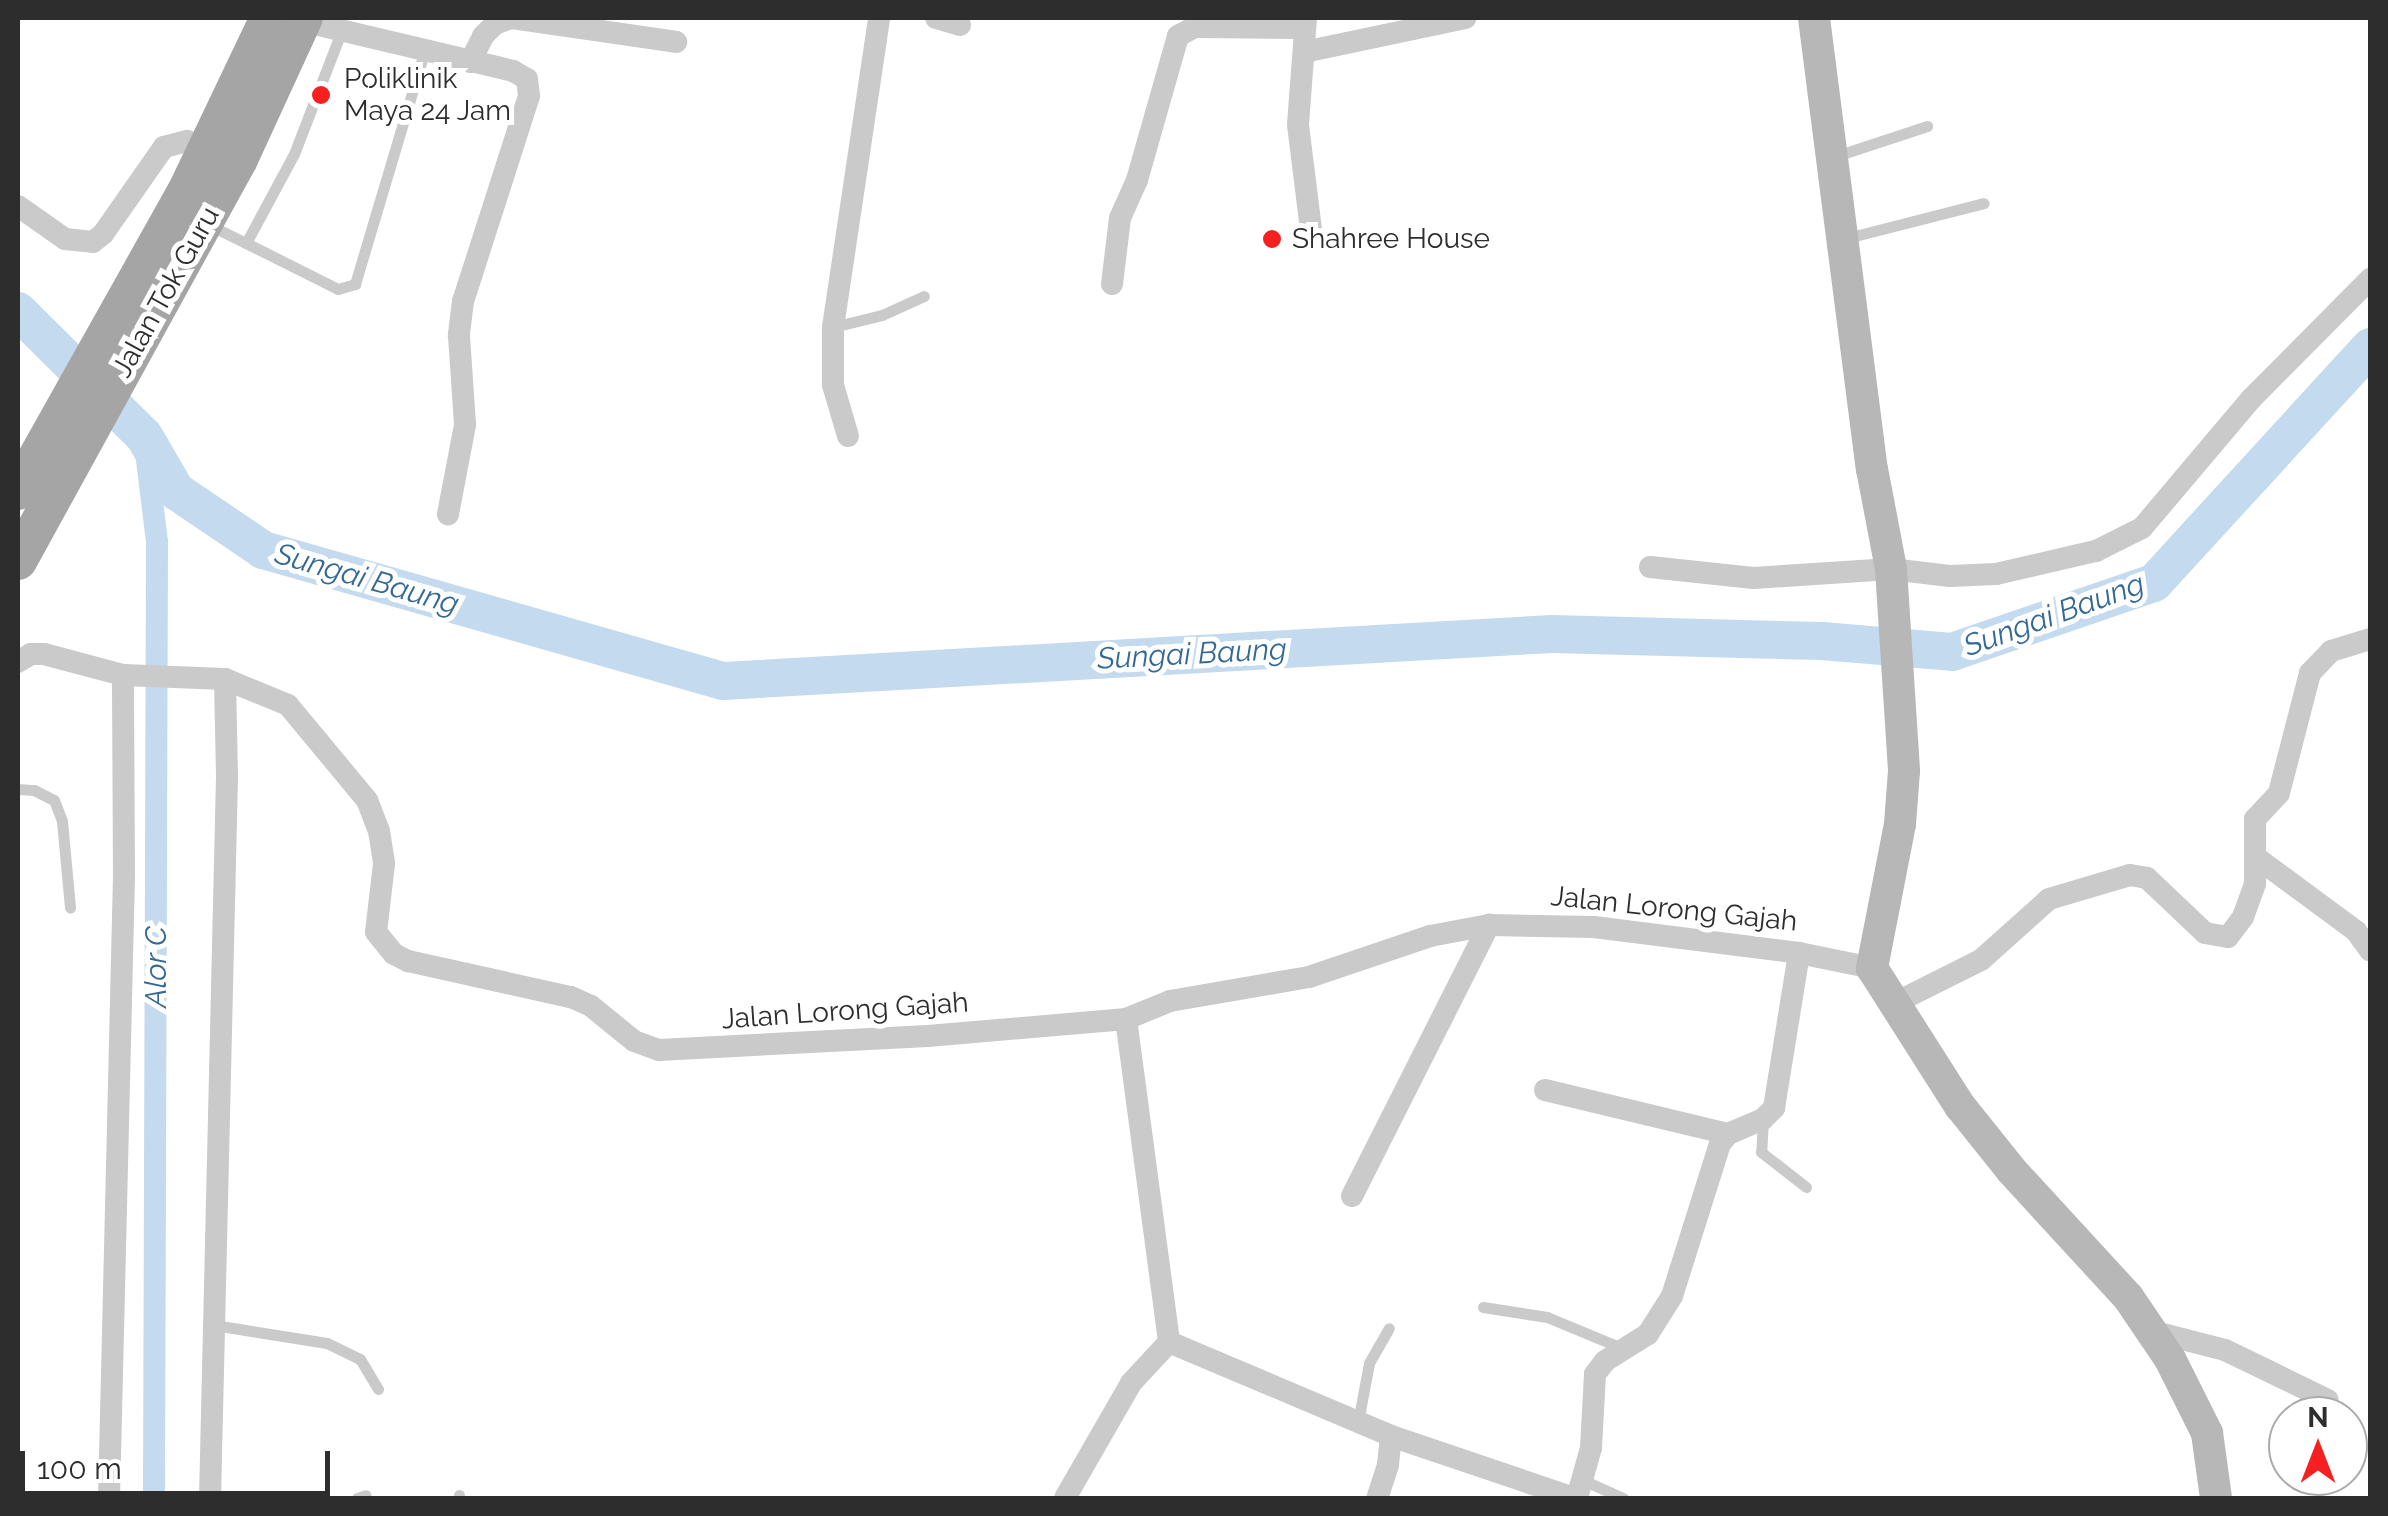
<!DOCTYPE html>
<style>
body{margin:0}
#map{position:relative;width:2388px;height:1516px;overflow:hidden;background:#fff;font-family:Raleway,sans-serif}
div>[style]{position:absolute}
.canal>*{height:22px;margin:-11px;padding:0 11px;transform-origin:11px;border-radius:11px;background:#c4daee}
.river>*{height:38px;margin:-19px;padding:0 19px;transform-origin:19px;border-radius:19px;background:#c4daee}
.lane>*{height:11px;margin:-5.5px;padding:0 5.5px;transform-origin:5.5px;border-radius:5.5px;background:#cacaca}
.street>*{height:22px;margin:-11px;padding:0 11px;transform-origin:11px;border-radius:11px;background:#cacaca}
.secondary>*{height:32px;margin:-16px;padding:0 16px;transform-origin:16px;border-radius:16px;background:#b7b7b7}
.primary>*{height:38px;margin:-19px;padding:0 19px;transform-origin:19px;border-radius:19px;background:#a5a5a5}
.dots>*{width:28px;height:28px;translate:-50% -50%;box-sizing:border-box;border:5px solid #fff;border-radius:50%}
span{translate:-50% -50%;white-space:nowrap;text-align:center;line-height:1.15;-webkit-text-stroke:10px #fff;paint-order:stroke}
.poi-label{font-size:28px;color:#2d2d2d}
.left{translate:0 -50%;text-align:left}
.street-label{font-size:28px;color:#2d2d2d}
.water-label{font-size:30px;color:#346996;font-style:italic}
.frame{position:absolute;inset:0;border:20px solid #2d2d2d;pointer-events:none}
.north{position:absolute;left:2268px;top:1396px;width:100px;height:100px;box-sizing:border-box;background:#fff;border:2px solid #ababab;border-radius:50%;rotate:0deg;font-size:28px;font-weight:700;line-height:40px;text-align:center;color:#2d2d2d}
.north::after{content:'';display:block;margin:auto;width:35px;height:45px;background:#f5201f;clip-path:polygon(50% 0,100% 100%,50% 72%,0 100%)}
.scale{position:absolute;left:20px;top:1451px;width:310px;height:45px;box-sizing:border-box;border:5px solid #2d2d2d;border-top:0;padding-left:12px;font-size:30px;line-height:35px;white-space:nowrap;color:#2d2d2d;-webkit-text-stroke:8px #fff;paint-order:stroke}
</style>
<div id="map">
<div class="canal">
<i style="left:144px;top:436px;width:107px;rotate:83deg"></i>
<i style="left:157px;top:542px;width:956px;rotate:90.18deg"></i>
</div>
<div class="river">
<i style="left:18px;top:311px;width:177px;rotate:44.8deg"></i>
<i style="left:144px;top:436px;width:64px;rotate:59.8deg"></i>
<i style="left:176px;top:491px;width:105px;rotate:34.1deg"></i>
<i style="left:263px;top:550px;width:479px;rotate:15.9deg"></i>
<i style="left:724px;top:681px;width:829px;rotate:-3.25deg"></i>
<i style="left:1552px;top:634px;width:270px;rotate:1.5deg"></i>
<i style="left:1822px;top:641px;width:130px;rotate:4.8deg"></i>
<i style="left:1952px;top:652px;width:213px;rotate:-18.9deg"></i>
<i style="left:2154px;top:583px;width:320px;rotate:-47.5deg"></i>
</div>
<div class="lane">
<i style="left:1836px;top:156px;width:96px;rotate:-18.2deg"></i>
<i style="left:207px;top:224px;width:43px;rotate:26deg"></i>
<i style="left:246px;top:243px;width:101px;rotate:-61.7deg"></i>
<i style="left:294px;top:154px;width:131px;rotate:-68.9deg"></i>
<i style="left:1847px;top:238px;width:141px;rotate:-14.3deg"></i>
<i style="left:246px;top:243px;width:103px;rotate:26.6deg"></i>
<i style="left:338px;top:289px;width:18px;rotate:-16deg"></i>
<i style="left:355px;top:284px;width:242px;rotate:-73.4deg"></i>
<i style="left:833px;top:327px;width:50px;rotate:-13.8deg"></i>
<i style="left:882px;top:315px;width:46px;rotate:-24.3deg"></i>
<i style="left:18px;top:789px;width:16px;rotate:4deg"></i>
<i style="left:34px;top:790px;width:22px;rotate:27deg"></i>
<i style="left:54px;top:800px;width:22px;rotate:69deg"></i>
<i style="left:62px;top:821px;width:87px;rotate:84.7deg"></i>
<i style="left:1763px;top:1119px;width:33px;rotate:93deg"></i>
<i style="left:1761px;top:1152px;width:57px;rotate:37.9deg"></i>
<i style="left:1483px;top:1307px;width:65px;rotate:8.9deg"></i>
<i style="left:1547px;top:1317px;width:81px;rotate:22.5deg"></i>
<i style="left:214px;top:1325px;width:114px;rotate:9.1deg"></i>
<i style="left:327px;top:1343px;width:37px;rotate:26deg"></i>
<i style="left:360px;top:1359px;width:35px;rotate:59deg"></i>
<i style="left:1358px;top:1422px;width:60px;rotate:-79.4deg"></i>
<i style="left:1369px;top:1363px;width:40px;rotate:-60.3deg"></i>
<i style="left:1585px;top:1481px;width:42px;rotate:24.1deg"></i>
<i style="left:210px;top:1494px;width:25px;rotate:9deg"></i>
<i style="left:459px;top:1495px;width:3px;rotate:90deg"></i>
<i style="left:357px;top:1498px;width:9px;rotate:-18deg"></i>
</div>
<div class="street">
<i style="left:512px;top:18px;width:166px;rotate:8.3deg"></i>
<i style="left:936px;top:18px;width:25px;rotate:16deg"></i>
<i style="left:1306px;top:18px;width:107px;rotate:94.3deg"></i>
<i style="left:1298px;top:125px;width:105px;rotate:82.9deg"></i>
<i style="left:302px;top:21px;width:217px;rotate:13.3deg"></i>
<i style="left:513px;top:71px;width:16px;rotate:30deg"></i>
<i style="left:527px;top:79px;width:17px;rotate:83deg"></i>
<i style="left:529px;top:96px;width:215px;rotate:107.8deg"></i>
<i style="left:463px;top:301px;width:35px;rotate:97deg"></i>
<i style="left:459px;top:336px;width:89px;rotate:86.1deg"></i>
<i style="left:465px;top:425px;width:91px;rotate:100.8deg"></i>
<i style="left:1304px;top:52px;width:165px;rotate:-11.9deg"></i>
<i style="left:470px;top:62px;width:29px;rotate:-63deg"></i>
<i style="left:483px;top:36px;width:17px;rotate:-45deg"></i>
<i style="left:495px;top:24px;width:17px;rotate:-21deg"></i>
<i style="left:18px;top:206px;width:57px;rotate:35.1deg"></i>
<i style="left:65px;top:239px;width:28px;rotate:6deg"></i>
<i style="left:93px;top:242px;width:13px;rotate:-39deg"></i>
<i style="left:103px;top:234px;width:106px;rotate:-55deg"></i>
<i style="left:164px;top:147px;width:24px;rotate:-15deg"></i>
<i style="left:187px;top:141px;width:24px;rotate:36deg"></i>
<i style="left:1112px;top:284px;width:66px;rotate:-83.1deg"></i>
<i style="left:1120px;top:218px;width:42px;rotate:-65.9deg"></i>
<i style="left:1137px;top:180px;width:150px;rotate:-74.1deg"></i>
<i style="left:1178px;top:36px;width:19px;rotate:-28deg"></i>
<i style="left:1195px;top:27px;width:110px;rotate:0.5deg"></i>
<i style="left:848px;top:436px;width:53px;rotate:-106.4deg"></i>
<i style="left:833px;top:385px;width:58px;rotate:-90deg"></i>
<i style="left:833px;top:327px;width:312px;rotate:-81.5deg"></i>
<i style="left:1650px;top:567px;width:104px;rotate:6.1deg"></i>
<i style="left:1753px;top:578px;width:138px;rotate:-3.7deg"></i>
<i style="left:1891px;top:569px;width:59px;rotate:6.8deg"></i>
<i style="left:1950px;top:576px;width:46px;rotate:-2.5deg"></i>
<i style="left:1996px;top:574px;width:103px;rotate:-13deg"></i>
<i style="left:2096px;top:551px;width:51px;rotate:-26.6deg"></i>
<i style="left:2142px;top:528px;width:170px;rotate:-49.8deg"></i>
<i style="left:2252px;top:398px;width:168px;rotate:-45.2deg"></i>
<i style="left:18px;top:662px;width:15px;rotate:-32deg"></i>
<i style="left:31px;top:654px;width:13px"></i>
<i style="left:44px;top:654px;width:82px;rotate:14.9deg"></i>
<i style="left:123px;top:675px;width:102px;rotate:2.2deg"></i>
<i style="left:225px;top:679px;width:68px;rotate:22.4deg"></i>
<i style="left:288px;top:705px;width:124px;rotate:50.3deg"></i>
<i style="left:367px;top:800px;width:33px;rotate:69deg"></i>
<i style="left:379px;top:831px;width:33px;rotate:81deg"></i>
<i style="left:384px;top:864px;width:68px;rotate:96.7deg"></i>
<i style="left:376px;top:932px;width:28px;rotate:51deg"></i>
<i style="left:394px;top:954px;width:16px;rotate:27deg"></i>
<i style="left:408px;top:961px;width:167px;rotate:12.5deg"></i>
<i style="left:571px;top:997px;width:22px;rotate:24deg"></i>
<i style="left:591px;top:1006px;width:55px;rotate:39.1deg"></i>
<i style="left:634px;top:1041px;width:27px;rotate:20deg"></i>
<i style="left:659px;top:1050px;width:269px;rotate:-3deg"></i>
<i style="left:928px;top:1036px;width:199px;rotate:-4.9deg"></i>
<i style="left:1126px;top:1019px;width:48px;rotate:-22.2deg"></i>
<i style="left:1170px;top:1001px;width:141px;rotate:-9.8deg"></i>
<i style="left:1309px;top:977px;width:128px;rotate:-18.7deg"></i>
<i style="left:1430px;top:936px;width:60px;rotate:-10.6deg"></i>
<i style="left:1489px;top:925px;width:105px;rotate:1.1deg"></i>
<i style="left:1594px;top:927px;width:207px;rotate:7.2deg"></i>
<i style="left:1799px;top:953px;width:75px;rotate:11.6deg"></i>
<i style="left:2257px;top:858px;width:123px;rotate:36.4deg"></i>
<i style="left:2356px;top:931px;width:24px;rotate:54deg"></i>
<i style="left:1897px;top:1002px;width:94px;rotate:-26.6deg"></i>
<i style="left:1981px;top:960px;width:91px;rotate:-41.9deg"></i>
<i style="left:2049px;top:899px;width:84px;rotate:-16.5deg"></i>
<i style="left:2130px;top:875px;width:17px;rotate:10deg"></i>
<i style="left:2147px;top:878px;width:80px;rotate:43.5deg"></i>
<i style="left:2205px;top:933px;width:23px;rotate:10deg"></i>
<i style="left:2228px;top:937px;width:25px;rotate:-53deg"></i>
<i style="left:2243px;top:917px;width:35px;rotate:-70deg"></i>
<i style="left:2255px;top:884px;width:65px;rotate:-90deg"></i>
<i style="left:2255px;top:819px;width:35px;rotate:-47deg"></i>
<i style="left:2279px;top:793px;width:124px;rotate:-75.5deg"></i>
<i style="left:2310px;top:673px;width:30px;rotate:-46deg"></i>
<i style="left:2331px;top:651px;width:41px;rotate:-17.1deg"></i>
<i style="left:1126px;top:1019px;width:326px;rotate:82.4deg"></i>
<i style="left:1545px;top:1090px;width:188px;rotate:13.5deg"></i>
<i style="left:1352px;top:1196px;width:304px;rotate:-63.2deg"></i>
<i style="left:2151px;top:1331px;width:76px;rotate:14.4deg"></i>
<i style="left:2225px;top:1350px;width:114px;rotate:25.9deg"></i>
<i style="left:1391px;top:1436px;width:193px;rotate:18.7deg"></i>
<i style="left:109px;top:1498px;width:621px;rotate:-88.62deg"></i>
<i style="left:124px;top:877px;width:202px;rotate:-90.3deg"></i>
<i style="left:210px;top:1498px;width:722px;rotate:-88.65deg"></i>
<i style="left:227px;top:776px;width:97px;rotate:-91.2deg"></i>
<i style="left:1065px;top:1498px;width:133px;rotate:-60.1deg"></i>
<i style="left:1131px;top:1383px;width:56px;rotate:-47.2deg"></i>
<i style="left:1169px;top:1342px;width:241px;rotate:22.9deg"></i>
<i style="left:1391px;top:1436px;width:29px;rotate:96deg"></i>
<i style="left:1388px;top:1465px;width:35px;rotate:108deg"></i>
<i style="left:1577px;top:1498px;width:52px;rotate:-74.4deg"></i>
<i style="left:1591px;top:1448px;width:74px;rotate:-86.9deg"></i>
<i style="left:1595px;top:1374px;width:16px;rotate:-52deg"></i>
<i style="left:1605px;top:1361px;width:51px;rotate:-32.1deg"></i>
<i style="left:1648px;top:1334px;width:45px;rotate:-57.7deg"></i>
<i style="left:1672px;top:1296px;width:159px;rotate:-72.5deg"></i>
<i style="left:1720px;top:1144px;width:13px;rotate:-51deg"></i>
<i style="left:1728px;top:1134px;width:38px;rotate:-23deg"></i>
<i style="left:1763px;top:1119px;width:16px;rotate:-45deg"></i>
<i style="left:1774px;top:1108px;width:157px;rotate:-80.8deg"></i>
</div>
<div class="secondary">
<i style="left:1814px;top:18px;width:455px;rotate:82.7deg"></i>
<i style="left:1872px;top:469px;width:102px;rotate:79.2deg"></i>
<i style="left:1891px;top:569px;width:202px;rotate:86.3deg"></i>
<i style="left:1904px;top:771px;width:53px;rotate:94.3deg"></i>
<i style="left:1900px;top:824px;width:147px;rotate:101deg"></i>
<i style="left:1872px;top:968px;width:164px;rotate:57.5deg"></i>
<i style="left:1960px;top:1106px;width:83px;rotate:51.3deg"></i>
<i style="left:2012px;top:1171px;width:171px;rotate:47.4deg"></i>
<i style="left:2128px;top:1297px;width:75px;rotate:55.9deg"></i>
<i style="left:2170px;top:1359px;width:83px;rotate:63.4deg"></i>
<i style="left:2207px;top:1433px;width:66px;rotate:82.1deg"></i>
</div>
<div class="primary">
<i style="left:18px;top:491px;width:343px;rotate:-60.7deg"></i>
<i style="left:186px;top:192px;width:193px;rotate:-64.5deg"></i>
<i style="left:18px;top:561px;width:459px;rotate:-61.2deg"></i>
<i style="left:239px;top:159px;width:155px;rotate:-65.3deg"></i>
</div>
<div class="dots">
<i style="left:321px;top:95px;background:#f5201f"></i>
<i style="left:1272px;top:239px;background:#f5201f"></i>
</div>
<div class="poi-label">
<span class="left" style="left:344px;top:95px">Poliklinik<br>Maya 24 Jam</span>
<span class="left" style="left:1292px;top:239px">Shahree House</span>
</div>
<div class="street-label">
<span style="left:166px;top:292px;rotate:-61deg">Jalan Tok Guru</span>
<span style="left:1674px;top:909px;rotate:6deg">Jalan Lorong Gajah</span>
<span style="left:845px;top:1011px;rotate:-4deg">Jalan Lorong Gajah</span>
</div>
<div class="water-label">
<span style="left:367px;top:579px;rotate:16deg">Sungai Baung</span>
<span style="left:2054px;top:615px;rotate:-20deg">Sungai Baung</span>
<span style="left:1192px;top:654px;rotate:-3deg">Sungai Baung</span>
<span style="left:156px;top:967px;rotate:-90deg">Alor C</span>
</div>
<div class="frame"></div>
<div class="north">N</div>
<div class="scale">100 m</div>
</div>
